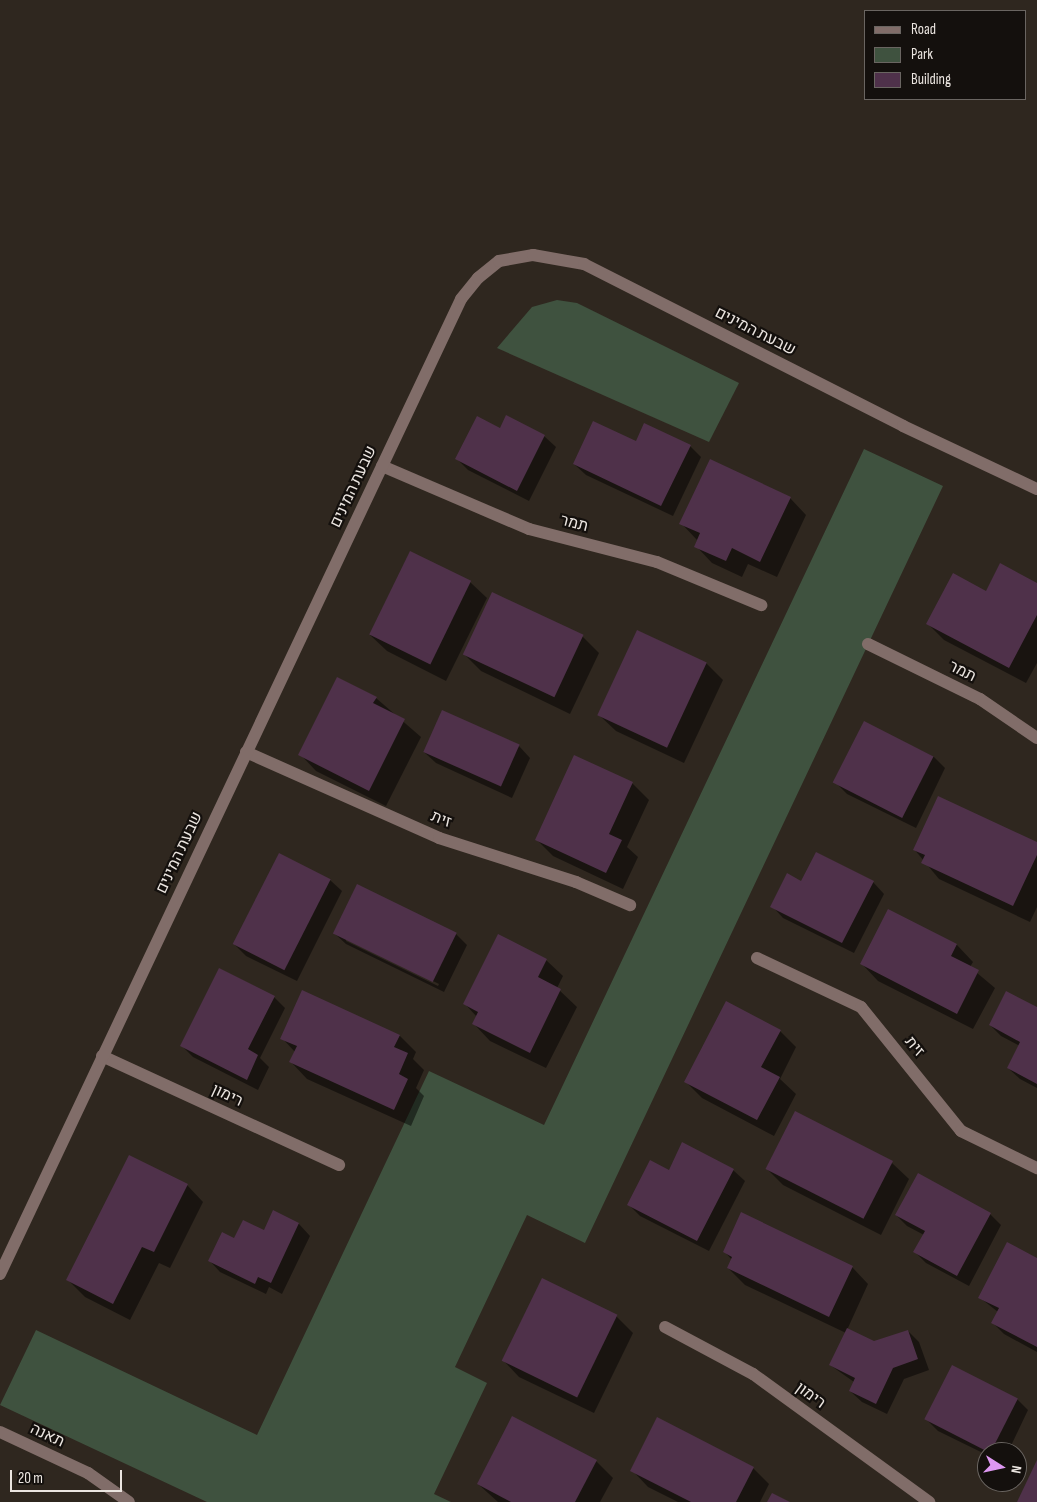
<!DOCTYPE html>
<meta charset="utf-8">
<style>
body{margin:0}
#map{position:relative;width:1037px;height:1502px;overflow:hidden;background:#2f271f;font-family:"Sofia Sans Condensed",Heebo,sans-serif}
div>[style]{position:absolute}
.green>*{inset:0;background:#3f523f}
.shadow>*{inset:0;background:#0007}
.building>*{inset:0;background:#4f314a;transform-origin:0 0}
.minor>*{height:12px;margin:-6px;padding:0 6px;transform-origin:6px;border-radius:6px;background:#816d69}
span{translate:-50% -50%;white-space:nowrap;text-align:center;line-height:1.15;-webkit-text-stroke:4.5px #14100d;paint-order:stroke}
.street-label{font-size:16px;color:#ebe5e0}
.legend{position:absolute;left:864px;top:10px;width:162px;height:90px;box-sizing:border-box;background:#14100d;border:1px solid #6a6561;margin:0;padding:6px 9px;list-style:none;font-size:15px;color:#ebe5e0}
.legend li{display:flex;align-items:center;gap:10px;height:25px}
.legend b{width:25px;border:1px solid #6a6561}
.north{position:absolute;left:977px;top:1442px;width:50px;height:50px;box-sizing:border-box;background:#14100d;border:1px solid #6a6561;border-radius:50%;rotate:100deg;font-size:14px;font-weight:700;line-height:20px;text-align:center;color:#ebe5e0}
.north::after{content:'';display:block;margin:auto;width:18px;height:22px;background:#de98f2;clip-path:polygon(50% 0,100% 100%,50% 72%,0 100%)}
.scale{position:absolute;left:10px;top:1470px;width:112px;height:22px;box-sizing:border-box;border:2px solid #ebe5e0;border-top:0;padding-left:6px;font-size:15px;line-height:18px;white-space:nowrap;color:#ebe5e0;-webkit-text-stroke:4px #14100d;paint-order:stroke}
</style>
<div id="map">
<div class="green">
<i style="clip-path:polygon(557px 300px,577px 303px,739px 383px,709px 442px,497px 348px,532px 307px)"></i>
<i style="clip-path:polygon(864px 449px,943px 486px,585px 1243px,527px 1215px,455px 1367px,487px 1383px,434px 1494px,451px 1502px,207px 1502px,0 1405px,36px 1330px,257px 1435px,429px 1071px,544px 1125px)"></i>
</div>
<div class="shadow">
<i style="clip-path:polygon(501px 429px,544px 436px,556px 447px,529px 501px,468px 470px,457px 459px)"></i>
<i style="clip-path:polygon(690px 446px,701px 457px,673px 516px,586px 475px,574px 464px)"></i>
<i style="clip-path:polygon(790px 498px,806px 515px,777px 577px,748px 564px,742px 577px,712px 563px,696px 546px,697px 540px,681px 523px)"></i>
<i style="clip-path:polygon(470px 582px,487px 598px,446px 681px,387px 651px,370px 635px)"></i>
<i style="clip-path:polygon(1037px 584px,1037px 663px,1026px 683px,944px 640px,928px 624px)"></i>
<i style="clip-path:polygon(638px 631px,706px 663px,723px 680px,684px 763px,616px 731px,599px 715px)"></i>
<i style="clip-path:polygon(582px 636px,599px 653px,570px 714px,481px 671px,464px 654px)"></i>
<i style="clip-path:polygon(376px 698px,421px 737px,386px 806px,316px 771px,300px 754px)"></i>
<i style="clip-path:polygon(865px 723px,934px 757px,945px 768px,916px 828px,847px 794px,836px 783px)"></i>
<i style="clip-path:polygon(519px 746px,530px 758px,512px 798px,436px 763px,424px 752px)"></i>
<i style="clip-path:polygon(632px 783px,649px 800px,627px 847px,638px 857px,623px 889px,553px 856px,537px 840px)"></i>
<i style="clip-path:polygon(1037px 843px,1037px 907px,1030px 922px,939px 879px,914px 849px)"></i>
<i style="clip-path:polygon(330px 880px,342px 891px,297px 981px,246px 956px,235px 945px)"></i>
<i style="clip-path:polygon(873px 882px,884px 894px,854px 953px,783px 918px,772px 906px,802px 883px)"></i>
<i style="clip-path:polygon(888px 911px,957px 945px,973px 962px,970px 967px,995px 988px,973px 1029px,878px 981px,862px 964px)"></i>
<i style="clip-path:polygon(evenodd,334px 933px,456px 934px,467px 945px,444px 992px,346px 944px,334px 933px,346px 938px,439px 984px,438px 986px,346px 941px,346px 938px)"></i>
<i style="clip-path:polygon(546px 960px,563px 976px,557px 988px,577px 1007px,546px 1068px,490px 1041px,474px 1024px,477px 1017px,465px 1004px)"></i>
<i style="clip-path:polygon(274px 997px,285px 1008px,260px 1058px,269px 1067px,258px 1090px,193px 1057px,182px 1046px)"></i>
<i style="clip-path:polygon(1037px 1009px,1037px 1088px,1020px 1079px,1008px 1068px,1020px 1046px,1001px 1036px,990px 1025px)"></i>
<i style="clip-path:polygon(780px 1031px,796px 1047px,780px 1079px,796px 1094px,774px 1136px,702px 1098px,686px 1082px)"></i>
<i style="clip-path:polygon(400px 1036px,416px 1052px,413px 1059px,424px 1070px,416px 1088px,424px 1096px,411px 1126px,307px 1079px,291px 1062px,295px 1052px,282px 1038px)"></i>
<i style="clip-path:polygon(892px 1163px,909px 1179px,881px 1235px,783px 1185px,767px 1169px)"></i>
<i style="clip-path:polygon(733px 1170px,745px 1181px,709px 1251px,640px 1216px,629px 1205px)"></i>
<i style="clip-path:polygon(187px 1185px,203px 1202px,170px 1268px,159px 1263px,130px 1320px,85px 1297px,68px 1280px)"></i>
<i style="clip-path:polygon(274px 1212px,299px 1224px,310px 1236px,282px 1294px,269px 1287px,266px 1294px,220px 1272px,209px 1260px,234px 1240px,264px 1232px)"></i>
<i style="clip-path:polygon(990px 1214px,1001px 1225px,969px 1286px,926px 1263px,915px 1252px,924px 1235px,907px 1226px,896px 1215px)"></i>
<i style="clip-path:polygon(724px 1251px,852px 1267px,868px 1284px,847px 1330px,874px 1343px,908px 1331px,919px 1342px,929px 1370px,904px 1379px,887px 1414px,862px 1402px,850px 1391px,854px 1382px,830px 1365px,846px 1333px,745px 1285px,728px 1268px,732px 1260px)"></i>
<i style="clip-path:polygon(1037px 1259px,1037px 1352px,1004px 1334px,993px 1323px,998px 1312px,979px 1297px)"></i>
<i style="clip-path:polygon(616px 1316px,633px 1333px,594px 1413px,519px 1377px,503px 1360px)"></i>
<i style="clip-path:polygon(1017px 1399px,1028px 1410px,1008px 1452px,987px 1452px,987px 1455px,938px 1431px,927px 1420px)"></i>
<i style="clip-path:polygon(596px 1461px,613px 1478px,600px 1502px,498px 1502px,478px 1484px)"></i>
<i style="clip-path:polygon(753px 1468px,769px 1484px,760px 1502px,678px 1502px,648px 1487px,632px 1470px)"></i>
</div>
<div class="building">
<i style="clip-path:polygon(506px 415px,545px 435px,517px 491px,455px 459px,477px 416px,500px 428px)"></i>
<i style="clip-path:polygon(593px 421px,636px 441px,644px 423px,691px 445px,661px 506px,573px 464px)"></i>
<i style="clip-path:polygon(710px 459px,791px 497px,760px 562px,732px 548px,726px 561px,694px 547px,700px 533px,679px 524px)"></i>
<i style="left:410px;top:551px;width:68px;height:93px;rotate:26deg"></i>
<i style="clip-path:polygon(1000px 563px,1037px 583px,1037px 615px,1009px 668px,926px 624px,953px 573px,986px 591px)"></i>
<i style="left:492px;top:592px;width:101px;height:69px;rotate:25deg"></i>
<i style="left:637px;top:630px;width:77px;height:94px;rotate:25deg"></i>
<i style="clip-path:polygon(337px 677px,377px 697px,373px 703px,405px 719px,369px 791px,298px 755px)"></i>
<i style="left:442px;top:710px;width:85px;height:46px;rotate:24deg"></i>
<i style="left:864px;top:721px;width:78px;height:69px;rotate:27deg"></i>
<i style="clip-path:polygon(574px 755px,633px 782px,609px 834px,622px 840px,606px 873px,535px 840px)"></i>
<i style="clip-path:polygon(938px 796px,1037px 842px,1037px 855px,1013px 906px,921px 863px,925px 855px,913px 850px)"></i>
<i style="clip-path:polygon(816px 852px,874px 881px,842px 943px,770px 907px,787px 873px,801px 881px)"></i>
<i style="left:279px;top:853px;width:58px;height:102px;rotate:27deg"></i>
<i style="left:357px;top:884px;width:111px;height:55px;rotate:26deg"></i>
<i style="clip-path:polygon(888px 909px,957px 944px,951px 956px,979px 970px,957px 1014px,860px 964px)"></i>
<i style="clip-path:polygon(498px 934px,547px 959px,538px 977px,561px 989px,530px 1053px,472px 1024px,478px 1012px,463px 1004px)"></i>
<i style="clip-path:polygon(219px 968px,275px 996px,248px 1049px,258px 1055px,247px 1080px,180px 1046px)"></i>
<i style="clip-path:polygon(302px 990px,400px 1035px,394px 1047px,408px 1053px,399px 1074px,408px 1079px,394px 1110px,289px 1062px,297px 1046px,280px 1039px)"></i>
<i style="clip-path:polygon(1006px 991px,1037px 1007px,1037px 1084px,1007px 1068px,1020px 1042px,989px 1025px)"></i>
<i style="clip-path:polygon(726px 1001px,781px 1030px,761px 1067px,780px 1077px,757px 1120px,684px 1082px)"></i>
<i style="left:795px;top:1111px;width:110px;height:65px;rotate:27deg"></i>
<i style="clip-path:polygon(682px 1142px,734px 1169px,697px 1241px,627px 1205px,650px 1160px,669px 1170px)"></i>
<i style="clip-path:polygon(129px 1155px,188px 1184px,154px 1252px,142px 1247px,113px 1304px,66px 1280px)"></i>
<i style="clip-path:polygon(918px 1173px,991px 1213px,957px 1276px,913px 1252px,925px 1231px,895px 1215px)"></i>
<i style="clip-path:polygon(273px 1210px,299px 1223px,271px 1283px,258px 1277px,255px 1284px,208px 1261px,222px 1232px,234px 1238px,243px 1220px,264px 1230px)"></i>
<i style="clip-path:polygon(741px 1212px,853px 1266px,829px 1317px,727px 1268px,732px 1257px,723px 1252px)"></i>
<i style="clip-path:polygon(1007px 1242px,1037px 1258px,1037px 1347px,991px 1323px,999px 1308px,978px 1298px)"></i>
<i style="left:542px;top:1278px;width:84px;height:92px;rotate:26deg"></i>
<i style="clip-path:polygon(847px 1328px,874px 1341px,908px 1330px,918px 1359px,893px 1368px,876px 1404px,849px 1391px,855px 1378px,829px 1365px)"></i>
<i style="left:952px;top:1365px;width:74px;height:61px;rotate:27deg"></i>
<i style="clip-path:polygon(512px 1416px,597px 1460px,575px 1502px,511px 1502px,477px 1484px)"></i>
<i style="clip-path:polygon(657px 1417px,754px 1467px,736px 1502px,691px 1502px,630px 1471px)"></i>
<i style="clip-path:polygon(1037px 1460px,1037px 1502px,1017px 1502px)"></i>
<i style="clip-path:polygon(772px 1493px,790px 1502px,767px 1502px)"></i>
</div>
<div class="minor">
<i style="left:382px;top:466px;width:160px;rotate:23.2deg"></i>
<i style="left:529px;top:529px;width:132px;rotate:14.5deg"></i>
<i style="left:657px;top:562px;width:113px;rotate:22.5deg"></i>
<i style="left:868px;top:644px;width:125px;rotate:26.2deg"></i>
<i style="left:980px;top:699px;width:69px;rotate:34.4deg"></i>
<i style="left:246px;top:752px;width:211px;rotate:24deg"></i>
<i style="left:439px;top:838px;width:144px;rotate:17.8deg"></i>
<i style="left:576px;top:882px;width:59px;rotate:23.1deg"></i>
<i style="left:757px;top:958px;width:115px;rotate:25.2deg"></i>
<i style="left:861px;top:1007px;width:159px;rotate:51.1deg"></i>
<i style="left:961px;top:1131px;width:85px;rotate:26deg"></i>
<i style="left:102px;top:1056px;width:261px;rotate:24.7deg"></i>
<i style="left:0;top:1274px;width:1078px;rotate:-64.69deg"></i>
<i style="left:461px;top:299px;width:27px;rotate:-51deg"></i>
<i style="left:478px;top:278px;width:27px;rotate:-39deg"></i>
<i style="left:499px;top:261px;width:35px;rotate:-10deg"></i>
<i style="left:533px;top:255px;width:52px;rotate:10deg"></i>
<i style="left:584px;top:264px;width:358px;rotate:26.9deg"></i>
<i style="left:903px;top:426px;width:148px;rotate:25.2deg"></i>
<i style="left:665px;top:1327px;width:100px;rotate:28.1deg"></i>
<i style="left:753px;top:1374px;width:218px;rotate:36deg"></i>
<i style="left:0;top:1432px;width:97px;rotate:25deg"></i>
<i style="left:88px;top:1473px;width:50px;rotate:35.3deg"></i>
</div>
<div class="street-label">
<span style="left:755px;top:332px;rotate:27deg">שבעת המינים</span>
<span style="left:354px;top:487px;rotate:-65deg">שבעת המינים</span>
<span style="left:574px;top:524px;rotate:14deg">תמר</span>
<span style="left:962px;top:672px;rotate:26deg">תמר</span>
<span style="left:441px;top:820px;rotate:22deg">זית</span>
<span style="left:180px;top:853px;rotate:-65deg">שבעת המינים</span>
<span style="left:914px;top:1047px;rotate:51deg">זית</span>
<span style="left:227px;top:1096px;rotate:25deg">רימון</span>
<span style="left:810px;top:1396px;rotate:36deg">רימון</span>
<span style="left:47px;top:1436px;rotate:25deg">תאנה</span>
</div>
<ul class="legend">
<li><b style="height:6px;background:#816d69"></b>Road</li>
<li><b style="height:14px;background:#3f523f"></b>Park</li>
<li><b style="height:14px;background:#4f314a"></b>Building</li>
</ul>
<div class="north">N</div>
<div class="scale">20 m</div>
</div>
